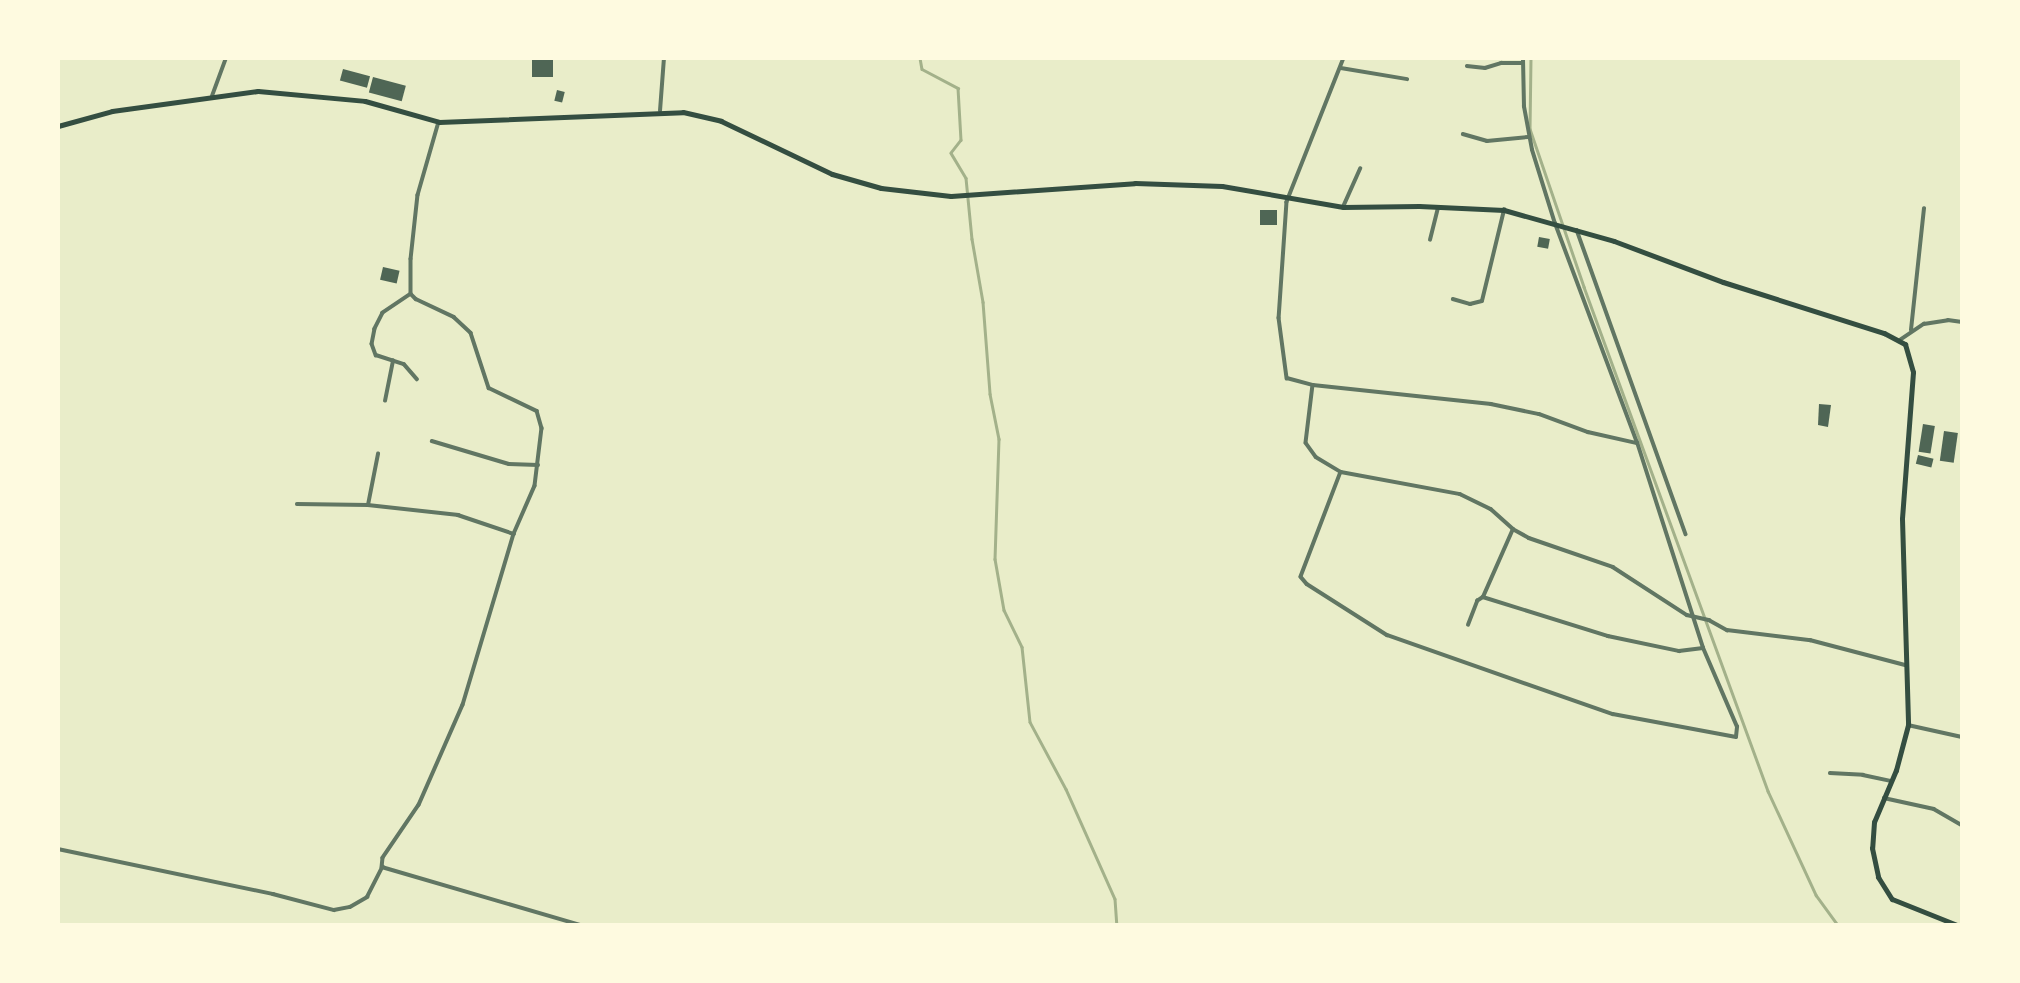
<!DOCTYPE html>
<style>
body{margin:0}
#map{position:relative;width:2020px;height:983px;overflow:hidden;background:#e9edc9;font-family:Karla,sans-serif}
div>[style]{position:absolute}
.stream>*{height:2.5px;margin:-1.25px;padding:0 1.25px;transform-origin:1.25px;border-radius:1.25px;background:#a3b18a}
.building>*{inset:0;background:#4f6655;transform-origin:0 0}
.minor>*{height:3.5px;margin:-1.75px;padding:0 1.75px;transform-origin:1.75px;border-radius:1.75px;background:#617663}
.primary>*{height:5px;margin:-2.5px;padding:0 2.5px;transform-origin:2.5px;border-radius:2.5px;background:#344e41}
span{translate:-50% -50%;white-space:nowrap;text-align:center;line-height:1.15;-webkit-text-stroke:5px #fefae0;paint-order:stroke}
.frame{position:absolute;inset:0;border:60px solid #fefae0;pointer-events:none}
</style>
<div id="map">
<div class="stream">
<i style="left:920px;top:58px;width:11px;rotate:80deg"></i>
<i style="left:922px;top:69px;width:41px;rotate:27.8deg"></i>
<i style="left:958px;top:88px;width:52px;rotate:86.7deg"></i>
<i style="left:961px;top:140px;width:16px;rotate:128deg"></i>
<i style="left:951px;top:153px;width:29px;rotate:59deg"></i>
<i style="left:966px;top:178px;width:61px;rotate:84.4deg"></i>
<i style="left:972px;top:239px;width:64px;rotate:80.1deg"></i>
<i style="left:983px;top:302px;width:92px;rotate:85.6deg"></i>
<i style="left:990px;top:394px;width:46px;rotate:78.7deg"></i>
<i style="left:999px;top:439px;width:120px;rotate:91.9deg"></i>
<i style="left:995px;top:559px;width:52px;rotate:80deg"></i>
<i style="left:1004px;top:610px;width:41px;rotate:64.1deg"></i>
<i style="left:1022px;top:647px;width:75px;rotate:83.9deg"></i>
<i style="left:1030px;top:722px;width:76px;rotate:61.8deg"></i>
<i style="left:1066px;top:789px;width:120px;rotate:66deg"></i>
<i style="left:1115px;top:899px;width:26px;rotate:86deg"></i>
<i style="left:1531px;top:58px;width:71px;rotate:90.8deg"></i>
<i style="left:1530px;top:129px;width:167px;rotate:71.1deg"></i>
<i style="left:1584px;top:287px;width:537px;rotate:69.94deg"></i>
<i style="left:1768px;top:791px;width:115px;rotate:65.2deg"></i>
<i style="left:1816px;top:895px;width:37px;rotate:54deg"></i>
</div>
<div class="building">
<i style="left:532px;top:58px;width:21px;height:19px"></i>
<i style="left:343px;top:69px;width:28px;height:12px;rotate:15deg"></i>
<i style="left:373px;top:77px;width:34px;height:16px;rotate:15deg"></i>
<i style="left:557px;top:90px;width:8px;height:11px;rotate:14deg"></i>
<i style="left:1260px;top:210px;width:17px;height:15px"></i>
<i style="left:1539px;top:237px;width:11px;height:10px;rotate:10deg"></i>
<i style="left:383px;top:267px;width:17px;height:13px;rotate:13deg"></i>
<i style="clip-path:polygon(1819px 404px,1831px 405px,1828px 427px,1818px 425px)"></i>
<i style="left:1923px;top:424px;width:12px;height:28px;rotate:9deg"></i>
<i style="left:1944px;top:431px;width:14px;height:30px;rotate:8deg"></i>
<i style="left:1918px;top:455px;width:16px;height:9px;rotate:14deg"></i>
</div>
<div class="minor">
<i style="left:1344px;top:58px;width:155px;rotate:111.6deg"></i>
<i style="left:1287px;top:202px;width:116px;rotate:93.9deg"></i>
<i style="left:1279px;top:318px;width:61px;rotate:82.4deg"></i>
<i style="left:1287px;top:378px;width:27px;rotate:15deg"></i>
<i style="left:1313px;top:385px;width:179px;rotate:6.1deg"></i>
<i style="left:1491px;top:404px;width:49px;rotate:11.8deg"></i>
<i style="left:1539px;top:414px;width:52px;rotate:20.2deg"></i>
<i style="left:1588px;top:432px;width:50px;rotate:12.7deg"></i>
<i style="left:1467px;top:66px;width:18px;rotate:6deg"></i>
<i style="left:1485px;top:68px;width:17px;rotate:-17deg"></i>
<i style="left:1501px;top:63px;width:22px"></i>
<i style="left:1341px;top:68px;width:67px;rotate:9.5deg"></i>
<i style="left:212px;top:96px;width:40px;rotate:-69.8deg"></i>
<i style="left:660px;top:111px;width:53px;rotate:-85.7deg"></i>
<i style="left:439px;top:122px;width:76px;rotate:106deg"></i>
<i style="left:418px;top:195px;width:64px;rotate:96.2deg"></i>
<i style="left:411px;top:259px;width:35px;rotate:90deg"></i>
<i style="left:411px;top:294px;width:7px;rotate:45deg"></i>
<i style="left:416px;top:299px;width:42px;rotate:25.3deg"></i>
<i style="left:454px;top:317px;width:23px;rotate:43deg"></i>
<i style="left:471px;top:333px;width:58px;rotate:71.9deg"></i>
<i style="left:489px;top:388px;width:53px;rotate:25.6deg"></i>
<i style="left:537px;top:411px;width:18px;rotate:74deg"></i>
<i style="left:542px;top:428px;width:58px;rotate:96.9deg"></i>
<i style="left:535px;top:486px;width:52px;rotate:113.6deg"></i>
<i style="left:514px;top:534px;width:178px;rotate:106.6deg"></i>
<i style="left:463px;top:705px;width:109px;rotate:113.7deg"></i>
<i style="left:419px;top:805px;width:64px;rotate:124.2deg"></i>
<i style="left:383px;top:858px;width:9px;rotate:96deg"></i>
<i style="left:382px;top:867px;width:206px;rotate:16.3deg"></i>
<i style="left:1463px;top:134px;width:25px;rotate:16deg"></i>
<i style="left:1487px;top:141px;width:41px;rotate:-5.6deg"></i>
<i style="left:1343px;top:207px;width:42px;rotate:-65.9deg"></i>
<i style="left:1577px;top:230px;width:323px;rotate:70.3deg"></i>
<i style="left:1430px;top:240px;width:33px;rotate:-76deg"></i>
<i style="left:411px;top:294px;width:34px;rotate:146deg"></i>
<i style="left:383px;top:313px;width:18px;rotate:117deg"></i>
<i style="left:375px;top:329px;width:15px;rotate:101deg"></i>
<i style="left:372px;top:344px;width:12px;rotate:70deg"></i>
<i style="left:376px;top:355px;width:29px;rotate:18deg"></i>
<i style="left:404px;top:364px;width:20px;rotate:49deg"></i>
<i style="left:1453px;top:299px;width:18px;rotate:16deg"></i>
<i style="left:1470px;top:304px;width:12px;rotate:-14deg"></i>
<i style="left:1482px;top:301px;width:94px;rotate:-76.4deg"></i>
<i style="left:1911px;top:330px;width:122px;rotate:-83.9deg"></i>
<i style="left:1900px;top:340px;width:29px;rotate:-34deg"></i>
<i style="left:1924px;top:324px;width:24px;rotate:-9deg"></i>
<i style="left:1948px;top:320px;width:14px;rotate:8deg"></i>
<i style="left:1313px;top:385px;width:58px;rotate:96.9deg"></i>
<i style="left:1306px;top:443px;width:17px;rotate:54deg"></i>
<i style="left:1316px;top:457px;width:29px;rotate:31deg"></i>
<i style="left:1341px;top:472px;width:121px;rotate:10.5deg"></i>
<i style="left:1460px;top:494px;width:34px;rotate:26deg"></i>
<i style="left:1491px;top:509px;width:30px;rotate:42deg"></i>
<i style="left:1513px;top:529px;width:18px;rotate:29deg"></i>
<i style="left:1529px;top:538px;width:89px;rotate:19deg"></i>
<i style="left:1613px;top:567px;width:88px;rotate:33deg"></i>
<i style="left:1687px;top:615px;width:23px;rotate:13deg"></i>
<i style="left:1709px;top:620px;width:21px;rotate:29deg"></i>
<i style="left:1727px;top:630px;width:84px;rotate:6.9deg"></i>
<i style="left:1810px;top:640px;width:98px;rotate:14.7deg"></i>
<i style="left:385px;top:401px;width:41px;rotate:-78.7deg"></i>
<i style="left:432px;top:441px;width:80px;rotate:16.6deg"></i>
<i style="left:509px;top:464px;width:29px;rotate:2deg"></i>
<i style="left:1341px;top:472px;width:112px;rotate:110.9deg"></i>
<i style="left:1301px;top:577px;width:9px;rotate:49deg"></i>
<i style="left:1307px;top:584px;width:95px;rotate:32.5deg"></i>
<i style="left:1387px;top:635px;width:239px;rotate:19.3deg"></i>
<i style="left:1613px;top:714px;width:125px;rotate:10.6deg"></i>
<i style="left:1736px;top:737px;width:10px;rotate:-84deg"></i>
<i style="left:1737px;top:727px;width:86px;rotate:-113.3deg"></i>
<i style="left:297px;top:504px;width:71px;rotate:0.8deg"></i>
<i style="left:368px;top:505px;width:91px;rotate:6.3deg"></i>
<i style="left:458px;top:515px;width:59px;rotate:18.7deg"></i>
<i style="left:368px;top:505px;width:52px;rotate:-78.9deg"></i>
<i style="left:1483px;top:597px;width:74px;rotate:-66.2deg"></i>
<i style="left:1468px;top:625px;width:26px;rotate:-69deg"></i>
<i style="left:1477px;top:601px;width:7px;rotate:-34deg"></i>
<i style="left:1483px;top:597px;width:131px;rotate:17.3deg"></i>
<i style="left:1608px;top:636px;width:73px;rotate:11.9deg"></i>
<i style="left:1679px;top:651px;width:24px;rotate:-7deg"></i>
<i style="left:1703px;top:648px;width:215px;rotate:-107.8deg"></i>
<i style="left:1637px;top:443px;width:234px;rotate:-110.5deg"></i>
<i style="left:1555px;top:224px;width:77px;rotate:-107.3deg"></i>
<i style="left:1532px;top:150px;width:44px;rotate:-100.5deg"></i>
<i style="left:1524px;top:107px;width:49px;rotate:-91.2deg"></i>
<i style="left:1908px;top:725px;width:55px;rotate:12.5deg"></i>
<i style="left:1830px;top:773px;width:33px;rotate:3deg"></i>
<i style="left:1863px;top:775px;width:29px;rotate:12deg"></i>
<i style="left:1884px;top:798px;width:51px;rotate:12.4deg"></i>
<i style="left:1934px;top:809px;width:32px;rotate:30deg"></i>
<i style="left:58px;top:849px;width:220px;rotate:11.8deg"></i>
<i style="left:273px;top:894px;width:63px;rotate:14.7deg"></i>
<i style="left:334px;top:910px;width:16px;rotate:-11deg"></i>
<i style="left:350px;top:907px;width:20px;rotate:-30deg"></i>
<i style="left:367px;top:897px;width:34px;rotate:-63deg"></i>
</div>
<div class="primary">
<i style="left:58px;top:126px;width:56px;rotate:-15.5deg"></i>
<i style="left:112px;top:111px;width:147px;rotate:-7.8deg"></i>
<i style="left:258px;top:91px;width:107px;rotate:5.3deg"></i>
<i style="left:365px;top:101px;width:77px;rotate:15.8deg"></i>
<i style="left:439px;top:122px;width:244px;rotate:-2.3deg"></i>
<i style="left:683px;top:112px;width:39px;rotate:13deg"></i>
<i style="left:721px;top:121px;width:123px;rotate:25.5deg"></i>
<i style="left:832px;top:174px;width:51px;rotate:15.9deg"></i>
<i style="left:881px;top:188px;width:70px;rotate:6.5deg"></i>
<i style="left:951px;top:196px;width:184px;rotate:-4deg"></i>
<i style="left:1135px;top:183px;width:87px;rotate:2deg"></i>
<i style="left:1222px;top:186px;width:123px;rotate:9.8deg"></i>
<i style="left:1343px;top:207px;width:76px;rotate:-0.8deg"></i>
<i style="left:1419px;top:206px;width:85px;rotate:2.7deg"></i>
<i style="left:1504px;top:210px;width:114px;rotate:15.7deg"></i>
<i style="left:1614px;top:241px;width:116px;rotate:20.6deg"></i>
<i style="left:1723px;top:282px;width:169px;rotate:17.6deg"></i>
<i style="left:1884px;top:333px;width:24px;rotate:28deg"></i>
<i style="left:1905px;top:344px;width:29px;rotate:74deg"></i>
<i style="left:1913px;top:372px;width:147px;rotate:94.3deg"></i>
<i style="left:1902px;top:519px;width:206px;rotate:88.3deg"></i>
<i style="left:1908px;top:725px;width:47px;rotate:104.9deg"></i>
<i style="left:1896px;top:770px;width:56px;rotate:112.9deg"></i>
<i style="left:1874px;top:822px;width:26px;rotate:94deg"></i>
<i style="left:1872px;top:848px;width:30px;rotate:78deg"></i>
<i style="left:1878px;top:877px;width:26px;rotate:58deg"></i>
<i style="left:1892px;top:899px;width:70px;rotate:21.8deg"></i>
</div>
<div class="frame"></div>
</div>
